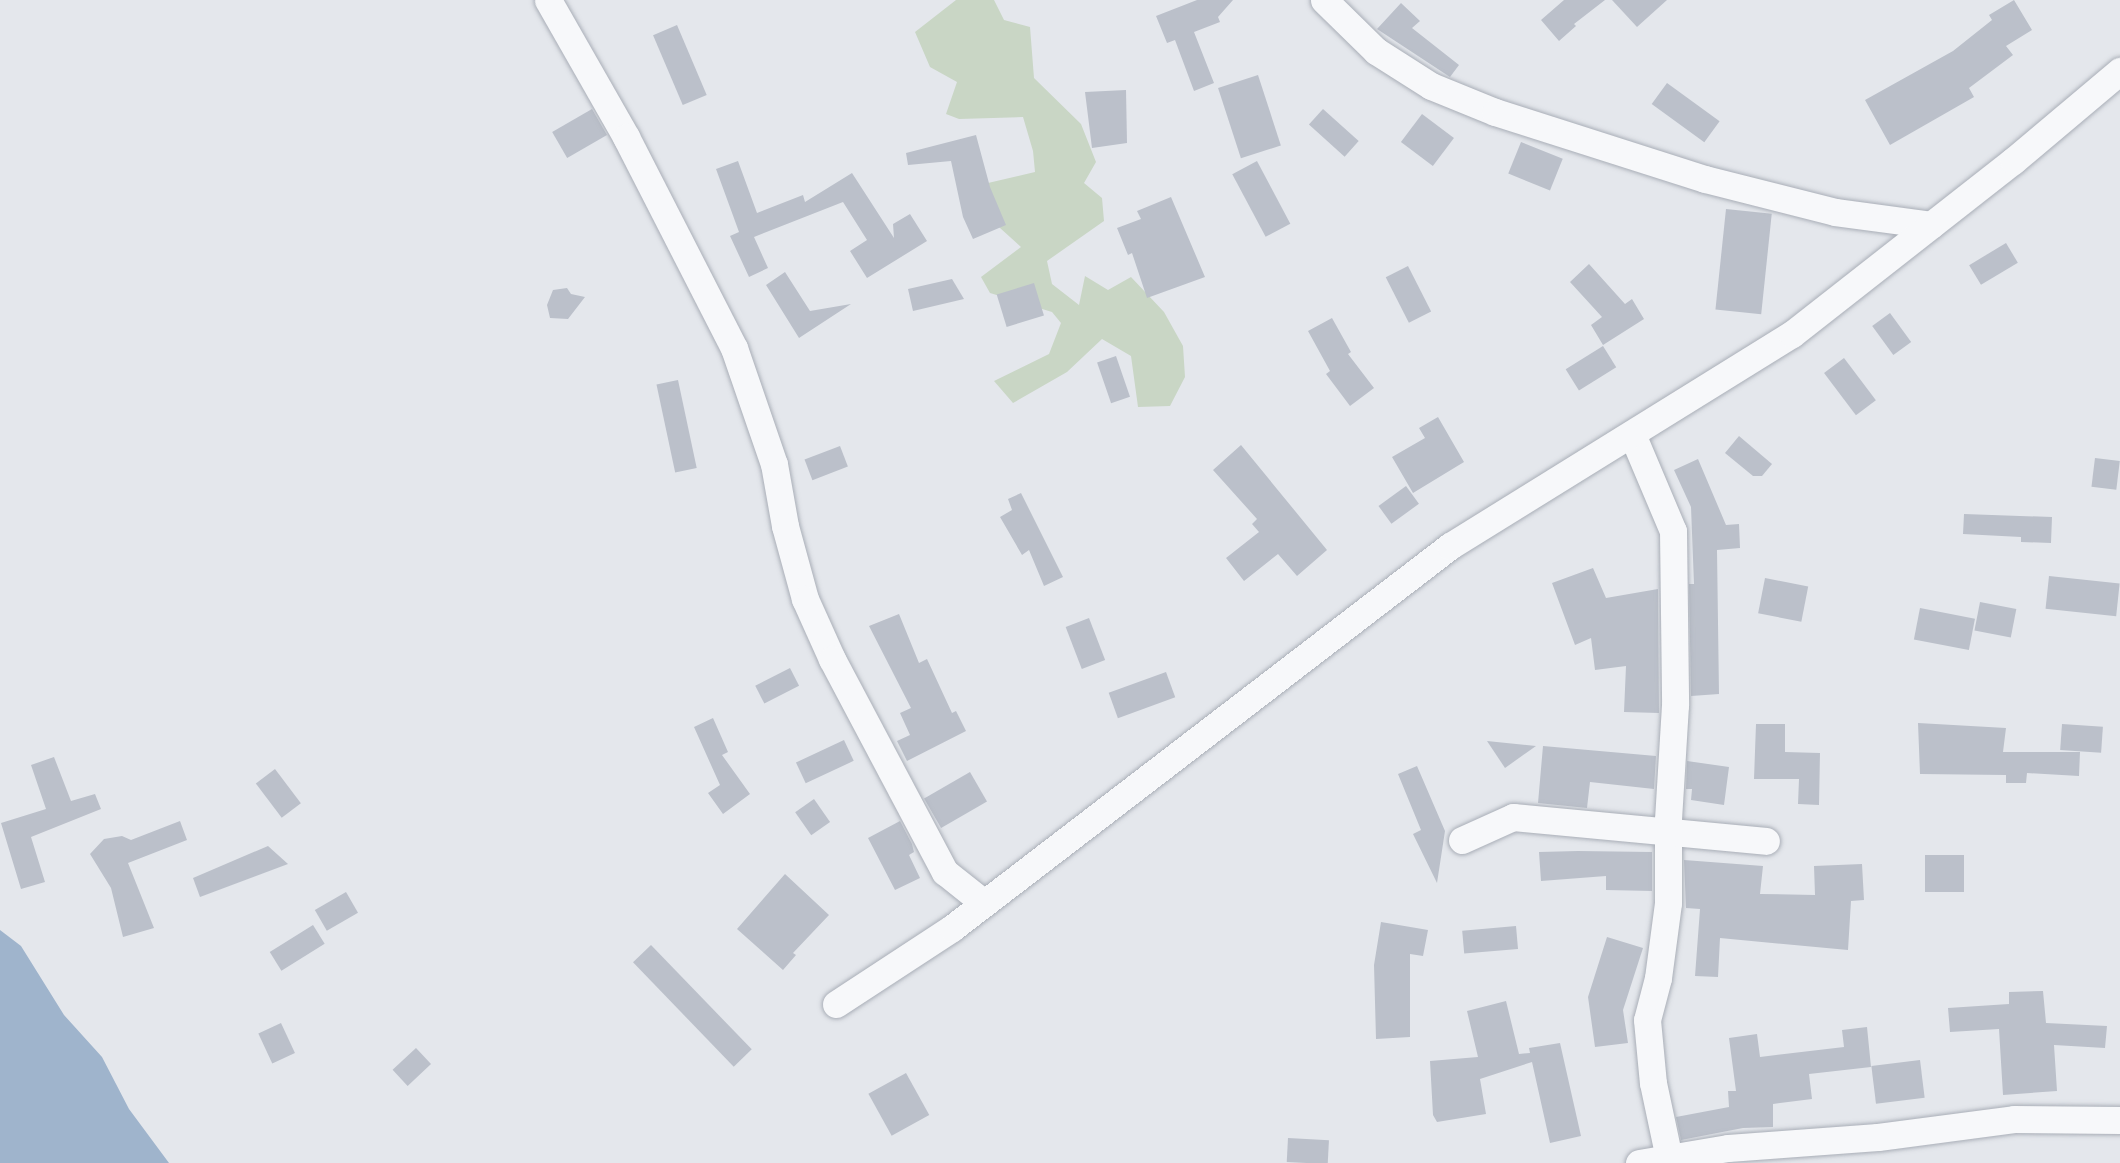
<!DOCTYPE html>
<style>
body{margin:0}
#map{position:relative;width:2120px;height:1163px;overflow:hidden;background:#e4e7ec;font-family:"Roboto Condensed",sans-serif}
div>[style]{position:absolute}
.green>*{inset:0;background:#c9d6c5}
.water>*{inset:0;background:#9fb4cc}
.building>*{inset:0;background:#bbc0ca;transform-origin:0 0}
.roads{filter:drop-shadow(0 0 2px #a9aeb7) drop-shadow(0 0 2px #a9aeb7)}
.minor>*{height:27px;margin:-13.5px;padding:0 13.5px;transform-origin:13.5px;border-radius:13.5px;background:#f7f8fa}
span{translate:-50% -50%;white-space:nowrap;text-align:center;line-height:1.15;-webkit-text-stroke:5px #f4f6f9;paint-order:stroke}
</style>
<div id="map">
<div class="green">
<i style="clip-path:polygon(956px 0,994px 0,1004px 20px,1030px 27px,1034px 78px,1081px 124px,1096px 162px,1084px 183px,1102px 198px,1104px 221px,1047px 261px,1052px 284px,1079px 305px,1085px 276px,1108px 290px,1131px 277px,1164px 312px,1183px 346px,1185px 377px,1170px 406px,1138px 407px,1131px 356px,1102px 339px,1067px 372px,1013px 403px,994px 381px,1049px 354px,1061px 323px,1052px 312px,990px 293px,981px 277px,1021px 247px,958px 190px,1035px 172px,1033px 151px,1023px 117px,959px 119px,946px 114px,957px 82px,930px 67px,915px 32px)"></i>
</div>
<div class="water">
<i style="clip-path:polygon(0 930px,21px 946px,64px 1015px,102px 1057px,129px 1109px,169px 1163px,0 1163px)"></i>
</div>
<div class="building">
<i style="clip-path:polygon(1197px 0,1233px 0,1218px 17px,1220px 22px,1194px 32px,1214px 83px,1194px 91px,1175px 40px,1167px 43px,1156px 16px)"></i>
<i style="clip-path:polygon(1564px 0,1605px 0,1574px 24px,1576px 26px,1559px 41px,1541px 20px)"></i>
<i style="clip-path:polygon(1612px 0,1667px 0,1637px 27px)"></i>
<i style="clip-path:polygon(2014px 0,2032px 30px,2006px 46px,2013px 55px,1969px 88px,1974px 97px,1890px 145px,1865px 100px,1953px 51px,1992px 20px,1989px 15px)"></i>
<i style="clip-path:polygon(1401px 3px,1420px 21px,1412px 28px,1459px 65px,1450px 77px,1377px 29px)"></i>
<i style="left:677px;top:25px;width:76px;height:26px;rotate:67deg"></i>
<i style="left:1258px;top:75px;width:74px;height:42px;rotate:72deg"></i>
<i style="left:1667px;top:83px;width:65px;height:26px;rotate:36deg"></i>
<i style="clip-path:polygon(1126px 90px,1127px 143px,1092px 148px,1085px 92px)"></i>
<i style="left:592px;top:109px;width:30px;height:46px;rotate:60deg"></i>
<i style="left:1323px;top:109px;width:48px;height:21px;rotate:42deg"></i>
<i style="left:1422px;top:114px;width:40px;height:35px;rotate:37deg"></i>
<i style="clip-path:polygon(976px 135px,990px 187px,1006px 225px,973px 239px,963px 217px,951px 161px,908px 165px,906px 153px)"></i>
<i style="left:1521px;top:142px;width:45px;height:34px;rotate:22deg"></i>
<i style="clip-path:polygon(738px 161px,757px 213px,803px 195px,805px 202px,852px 173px,894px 238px,893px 224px,910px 214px,927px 241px,867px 278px,850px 251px,867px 240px,843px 202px,754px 237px,768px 268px,749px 277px,730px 236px,739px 232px,716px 169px)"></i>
<i style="left:1257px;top:161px;width:71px;height:28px;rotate:62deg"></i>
<i style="clip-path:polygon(1171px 197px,1205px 277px,1147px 298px,1132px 253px,1128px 255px,1117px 228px,1141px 219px,1137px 211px)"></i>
<i style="left:1726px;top:209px;width:46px;height:101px;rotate:6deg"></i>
<i style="left:2006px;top:243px;width:23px;height:43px;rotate:59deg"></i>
<i style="clip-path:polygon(1589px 264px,1625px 304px,1632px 299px,1644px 319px,1603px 345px,1591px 325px,1602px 317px,1570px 282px)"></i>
<i style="left:1408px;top:266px;width:51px;height:25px;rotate:63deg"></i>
<i style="clip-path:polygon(785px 272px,810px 311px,851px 304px,799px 338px,766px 285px)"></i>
<i style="clip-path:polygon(952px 279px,964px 299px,913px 311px,908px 289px)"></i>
<i style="left:1034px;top:283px;width:34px;height:39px;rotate:73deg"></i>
<i style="clip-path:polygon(567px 288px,571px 294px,585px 297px,568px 319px,550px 318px,547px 305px,553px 290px)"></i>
<i style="left:1890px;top:313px;width:36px;height:22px;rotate:54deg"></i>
<i style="clip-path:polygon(1332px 318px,1351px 352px,1348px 354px,1374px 388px,1350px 406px,1326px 374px,1330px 371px,1308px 331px)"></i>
<i style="left:1603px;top:346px;width:25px;height:44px;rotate:58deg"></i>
<i style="left:1116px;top:356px;width:43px;height:20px;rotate:71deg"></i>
<i style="left:1844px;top:358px;width:53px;height:25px;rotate:53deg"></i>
<i style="left:678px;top:380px;width:90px;height:22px;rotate:78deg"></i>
<i style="clip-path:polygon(1438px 417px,1464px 462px,1413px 493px,1392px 457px,1425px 438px,1419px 428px)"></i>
<i style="clip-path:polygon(1739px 436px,1772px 464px,1762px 476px,1753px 476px,1725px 453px)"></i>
<i style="clip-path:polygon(1241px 445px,1327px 550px,1297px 576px,1278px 554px,1244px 581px,1226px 558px,1259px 532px,1252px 524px,1257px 519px,1213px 470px)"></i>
<i style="left:840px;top:446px;width:22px;height:38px;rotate:69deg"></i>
<i style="left:2095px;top:458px;width:25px;height:29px;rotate:7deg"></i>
<i style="clip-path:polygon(1698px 459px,1726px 525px,1739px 524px,1740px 548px,1717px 550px,1719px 694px,1691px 696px,1689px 584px,1694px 584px,1691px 507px,1674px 470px)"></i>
<i style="left:1406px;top:486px;width:22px;height:34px;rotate:54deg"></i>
<i style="clip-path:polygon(1021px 493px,1063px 577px,1044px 586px,1029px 550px,1022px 555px,1000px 517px,1012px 510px,1008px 499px)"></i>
<i style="clip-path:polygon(1964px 514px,2052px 517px,2051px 543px,2021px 542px,2021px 537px,1963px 534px)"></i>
<i style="clip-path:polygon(1593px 568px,1606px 598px,1658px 589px,1659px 713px,1624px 712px,1626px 666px,1595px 670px,1591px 638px,1575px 645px,1552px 583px)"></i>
<i style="left:2049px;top:576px;width:71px;height:33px;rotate:6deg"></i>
<i style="left:1765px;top:578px;width:44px;height:36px;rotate:11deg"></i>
<i style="left:1980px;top:602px;width:37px;height:29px;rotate:11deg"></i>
<i style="left:1920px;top:608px;width:56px;height:32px;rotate:11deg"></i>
<i style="clip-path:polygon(899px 614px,919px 663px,927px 659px,952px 713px,956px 711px,966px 731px,907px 761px,897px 741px,910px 735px,900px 713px,911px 708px,869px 626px)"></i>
<i style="left:1089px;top:618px;width:45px;height:25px;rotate:69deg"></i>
<i style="left:790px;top:668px;width:20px;height:39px;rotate:63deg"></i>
<i style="left:1166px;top:672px;width:27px;height:61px;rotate:70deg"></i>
<i style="clip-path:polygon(713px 718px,728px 752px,722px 755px,750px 794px,723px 814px,708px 793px,720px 785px,694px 727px)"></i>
<i style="clip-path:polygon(1918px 723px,2006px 728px,2003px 752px,2080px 752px,2079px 776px,2027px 773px,2026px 783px,2006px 783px,2006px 775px,1920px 774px)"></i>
<i style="clip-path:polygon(1756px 724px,1785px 724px,1785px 752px,1820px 753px,1819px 805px,1798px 804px,1799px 779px,1754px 779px)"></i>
<i style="left:2062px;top:724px;width:41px;height:26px;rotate:4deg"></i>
<i style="left:844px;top:740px;width:23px;height:53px;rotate:65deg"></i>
<i style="clip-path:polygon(1487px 741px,1536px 746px,1505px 768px)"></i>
<i style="clip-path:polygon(1543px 746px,1656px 756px,1654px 789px,1590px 782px,1587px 808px,1538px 803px)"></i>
<i style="clip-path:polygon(54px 757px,71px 801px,95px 794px,101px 809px,31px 837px,45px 882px,21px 889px,1px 823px,46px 809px,31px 765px)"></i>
<i style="clip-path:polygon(1687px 761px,1729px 767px,1724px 805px,1691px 800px,1692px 789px,1686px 789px)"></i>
<i style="clip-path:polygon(1417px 766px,1445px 831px,1437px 883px,1413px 834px,1421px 830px,1398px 774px)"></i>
<i style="left:275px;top:769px;width:43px;height:24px;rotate:53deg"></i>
<i style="left:970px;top:772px;width:34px;height:53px;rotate:60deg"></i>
<i style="left:814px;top:799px;width:28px;height:23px;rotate:55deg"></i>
<i style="clip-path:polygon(180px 821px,187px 840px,128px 863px,154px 928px,123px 937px,111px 888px,90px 854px,104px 839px,122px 836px,131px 840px)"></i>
<i style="clip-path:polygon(900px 821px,912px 844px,914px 852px,909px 855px,920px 878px,895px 890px,868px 838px)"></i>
<i style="clip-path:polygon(268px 846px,288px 864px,200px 897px,193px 878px)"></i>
<i style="clip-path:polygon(1578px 851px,1652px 852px,1652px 891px,1606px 890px,1606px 876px,1541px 881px,1539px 852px)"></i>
<i style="left:1925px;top:855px;width:39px;height:37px"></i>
<i style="clip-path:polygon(1684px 860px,1763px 866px,1760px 894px,1815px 895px,1814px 866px,1862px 864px,1864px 900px,1851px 901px,1848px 950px,1720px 938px,1718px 977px,1695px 976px,1700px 909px,1686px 908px)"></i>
<i style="clip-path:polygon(785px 874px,829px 915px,793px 953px,796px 955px,783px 970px,737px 929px)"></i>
<i style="left:346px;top:892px;width:24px;height:36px;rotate:60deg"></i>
<i style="clip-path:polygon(1381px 922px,1428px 930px,1423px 956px,1410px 954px,1410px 1037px,1376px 1039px,1374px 965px)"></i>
<i style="left:313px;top:925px;width:22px;height:51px;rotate:58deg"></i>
<i style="left:1516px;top:926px;width:23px;height:54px;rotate:85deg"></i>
<i style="clip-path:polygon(1607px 937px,1643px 948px,1623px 1010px,1628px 1043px,1595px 1047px,1588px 997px)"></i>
<i style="left:651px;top:945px;width:145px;height:25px;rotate:46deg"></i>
<i style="clip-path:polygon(2043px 991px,2046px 1023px,2107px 1026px,2105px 1048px,2054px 1045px,2057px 1091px,2003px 1095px,1999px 1029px,1950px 1032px,1948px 1008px,2009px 1004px,2009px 992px)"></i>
<i style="clip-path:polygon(1506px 1001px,1519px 1054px,1530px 1053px,1529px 1048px,1560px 1043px,1581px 1136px,1550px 1143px,1532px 1062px,1480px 1079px,1486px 1114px,1437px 1122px,1433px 1115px,1430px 1061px,1478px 1057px,1467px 1011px)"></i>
<i style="left:281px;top:1023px;width:33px;height:25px;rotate:65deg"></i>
<i style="clip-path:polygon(1867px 1027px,1871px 1067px,1809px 1074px,1812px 1099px,1773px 1104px,1773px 1127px,1743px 1128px,1681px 1140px,1676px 1117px,1729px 1107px,1728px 1091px,1736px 1091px,1729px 1038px,1757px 1034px,1760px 1057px,1844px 1047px,1842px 1030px)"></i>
<i style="left:416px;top:1048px;width:22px;height:32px;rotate:47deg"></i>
<i style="left:1920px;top:1060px;width:38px;height:49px;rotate:83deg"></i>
<i style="left:906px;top:1073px;width:48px;height:43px;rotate:61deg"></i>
<i style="left:1288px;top:1138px;width:41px;height:24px;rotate:3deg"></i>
</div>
<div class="roads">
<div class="minor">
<i style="left:548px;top:0;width:158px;rotate:60.3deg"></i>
<i style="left:626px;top:137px;width:237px;rotate:62.9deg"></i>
<i style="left:734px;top:348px;width:123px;rotate:71deg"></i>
<i style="left:774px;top:464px;width:63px;rotate:79.9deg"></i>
<i style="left:785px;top:526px;width:76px;rotate:74.7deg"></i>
<i style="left:805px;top:599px;width:66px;rotate:65.8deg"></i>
<i style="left:832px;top:659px;width:241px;rotate:62.1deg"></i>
<i style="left:945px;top:872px;width:50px;rotate:38.5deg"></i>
<i style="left:1324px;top:0;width:73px;rotate:44.4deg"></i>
<i style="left:1376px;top:51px;width:65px;rotate:32.5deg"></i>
<i style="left:1431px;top:86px;width:69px;rotate:22.1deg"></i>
<i style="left:1495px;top:112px;width:220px;rotate:17.7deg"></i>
<i style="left:1705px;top:179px;width:134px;rotate:14.2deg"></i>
<i style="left:1835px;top:212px;width:97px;rotate:7.7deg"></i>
<i style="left:1632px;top:434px;width:105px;rotate:67.1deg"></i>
<i style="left:1673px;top:531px;width:174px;rotate:89.3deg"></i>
<i style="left:1675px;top:705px;width:115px;rotate:93.5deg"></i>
<i style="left:1668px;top:820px;width:83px;rotate:90deg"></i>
<i style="left:1668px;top:903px;width:76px;rotate:97.6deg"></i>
<i style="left:1658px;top:978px;width:43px;rotate:104.7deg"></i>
<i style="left:1647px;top:1020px;width:63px;rotate:84.6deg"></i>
<i style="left:1653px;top:1083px;width:82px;rotate:78deg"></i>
<i style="left:1462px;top:840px;width:56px;rotate:-24.3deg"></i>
<i style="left:1513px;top:817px;width:254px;rotate:5.4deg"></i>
<i style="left:836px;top:1004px;width:139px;rotate:-33.2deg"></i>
<i style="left:952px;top:928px;width:628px;rotate:-37.49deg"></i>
<i style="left:1450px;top:546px;width:402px;rotate:-31.8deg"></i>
<i style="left:1792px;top:334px;width:281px;rotate:-38.1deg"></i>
<i style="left:2013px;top:161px;width:140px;rotate:-40.1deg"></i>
<i style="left:1639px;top:1163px;width:90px;rotate:-9.6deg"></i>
<i style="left:1728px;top:1148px;width:150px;rotate:-4.2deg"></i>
<i style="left:1878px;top:1137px;width:137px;rotate:-7.5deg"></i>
<i style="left:2014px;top:1119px;width:106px;rotate:0.5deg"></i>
</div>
</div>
</div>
